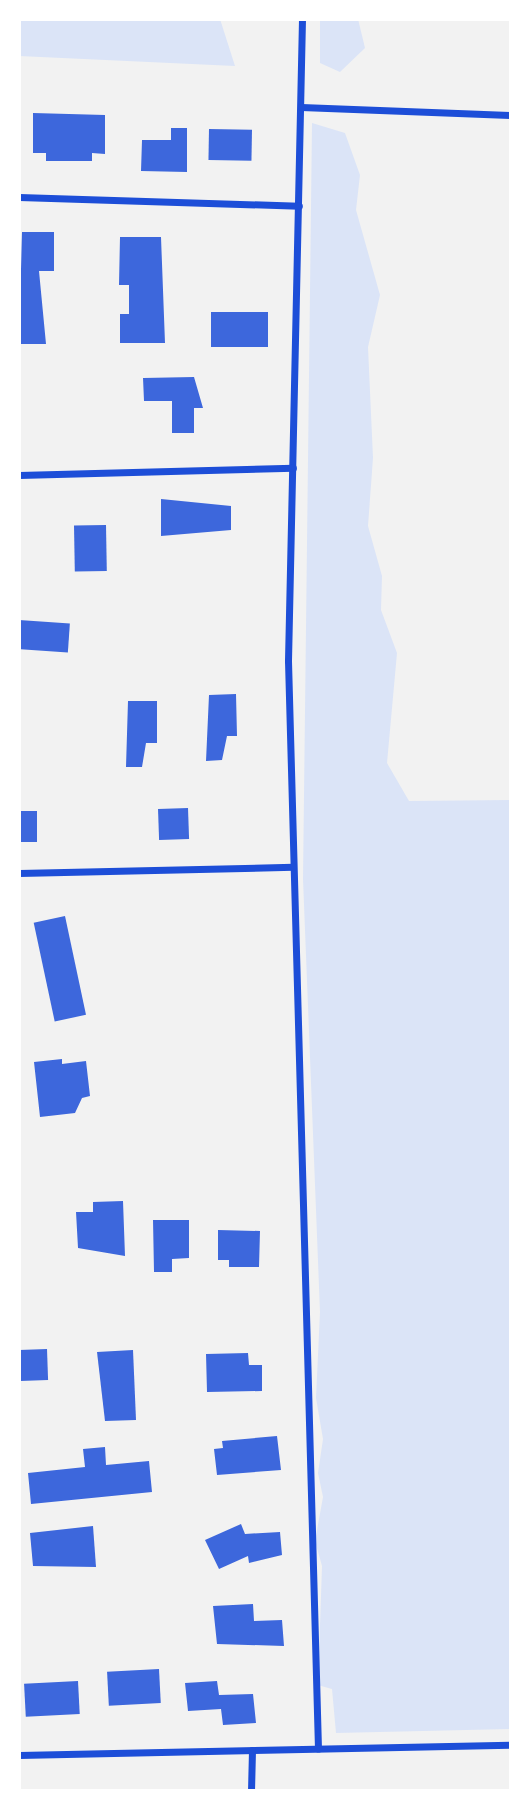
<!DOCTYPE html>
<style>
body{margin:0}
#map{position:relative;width:530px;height:1810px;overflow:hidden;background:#f2f2f2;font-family:Signika,sans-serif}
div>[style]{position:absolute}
.green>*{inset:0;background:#dbe4f7}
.building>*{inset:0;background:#3d67dc;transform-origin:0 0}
.minor>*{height:7px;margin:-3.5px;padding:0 3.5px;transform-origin:3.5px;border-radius:3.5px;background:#1d4ed8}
span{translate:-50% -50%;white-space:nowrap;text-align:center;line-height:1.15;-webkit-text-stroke:7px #fff;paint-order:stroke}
.frame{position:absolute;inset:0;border:21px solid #fff;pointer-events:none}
</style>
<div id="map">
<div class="green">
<i style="clip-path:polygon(19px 19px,220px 19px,235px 66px,19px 56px)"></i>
<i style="clip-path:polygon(320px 19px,358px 19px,365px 48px,340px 72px,320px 63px)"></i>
<i style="clip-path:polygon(312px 123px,345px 133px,360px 175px,356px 210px,380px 295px,368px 347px,373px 458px,368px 526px,382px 576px,381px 610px,397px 653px,387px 763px,409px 801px,511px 800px,511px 1729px,336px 1733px,332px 1689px,318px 1685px,322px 1566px,315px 1541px,323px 1497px,318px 1473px,323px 1439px,316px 1398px,320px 1312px,303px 879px)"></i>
</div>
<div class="building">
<i style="clip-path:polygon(33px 113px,105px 115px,105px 154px,92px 153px,92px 161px,46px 161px,46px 153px,33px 153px)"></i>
<i style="clip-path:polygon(171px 128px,187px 128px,187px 172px,141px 171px,142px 140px,171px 140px)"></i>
<i style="left:209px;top:129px;width:43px;height:31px;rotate:1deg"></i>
<i style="clip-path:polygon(22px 232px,54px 232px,54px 271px,39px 271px,46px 344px,19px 344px)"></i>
<i style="clip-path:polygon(120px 237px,161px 237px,165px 343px,120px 343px,120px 314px,129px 314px,129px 285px,119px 285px)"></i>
<i style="left:211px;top:312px;width:57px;height:35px"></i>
<i style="clip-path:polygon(194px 377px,203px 408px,194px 408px,194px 433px,172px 433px,172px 401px,144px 401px,143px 378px)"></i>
<i style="clip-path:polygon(161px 499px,231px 506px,231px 530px,161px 536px)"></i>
<i style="left:106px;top:525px;width:46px;height:32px;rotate:89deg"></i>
<i style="left:19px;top:620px;width:51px;height:29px;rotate:4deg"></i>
<i style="clip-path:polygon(236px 694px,237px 736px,227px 736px,222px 760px,206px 761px,209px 695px)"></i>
<i style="clip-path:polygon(128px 701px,157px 701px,157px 743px,146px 743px,142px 767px,126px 767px)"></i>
<i style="left:188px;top:808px;width:31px;height:30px;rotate:88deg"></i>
<i style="left:19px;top:811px;width:18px;height:31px"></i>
<i style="left:65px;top:916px;width:101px;height:32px;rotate:78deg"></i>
<i style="clip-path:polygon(62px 1059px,62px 1064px,86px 1061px,90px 1096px,82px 1098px,75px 1113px,40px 1117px,34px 1062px)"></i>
<i style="clip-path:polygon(123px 1201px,125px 1256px,78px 1248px,76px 1212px,93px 1212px,93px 1202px)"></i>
<i style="clip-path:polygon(153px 1220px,189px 1220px,189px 1258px,172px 1259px,172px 1272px,154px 1272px)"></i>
<i style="clip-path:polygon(218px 1230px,260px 1231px,259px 1267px,229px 1267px,229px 1260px,218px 1260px)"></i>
<i style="left:47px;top:1349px;width:31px;height:28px;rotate:88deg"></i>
<i style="clip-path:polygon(133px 1350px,136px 1420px,105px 1421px,97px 1352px)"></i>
<i style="clip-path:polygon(248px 1353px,249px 1365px,262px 1365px,262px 1391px,207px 1392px,206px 1354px)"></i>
<i style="clip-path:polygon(277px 1436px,281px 1470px,217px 1475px,214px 1449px,223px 1448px,222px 1441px)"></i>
<i style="clip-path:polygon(105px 1447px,106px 1465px,149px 1461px,152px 1492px,31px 1504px,28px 1473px,85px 1467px,83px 1449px)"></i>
<i style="clip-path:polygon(241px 1524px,245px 1534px,280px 1532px,282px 1555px,249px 1563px,248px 1556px,219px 1569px,205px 1540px)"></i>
<i style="clip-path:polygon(93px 1526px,96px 1567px,33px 1566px,30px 1533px)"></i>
<i style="clip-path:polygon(253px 1604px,254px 1621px,282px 1620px,284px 1646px,217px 1644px,213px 1606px)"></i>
<i style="left:159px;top:1669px;width:34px;height:52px;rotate:87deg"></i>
<i style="left:78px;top:1681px;width:33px;height:54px;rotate:87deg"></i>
<i style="clip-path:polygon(217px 1681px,219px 1695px,253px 1694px,256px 1723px,223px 1725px,221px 1709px,188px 1711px,185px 1683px)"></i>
</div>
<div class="minor">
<i style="left:302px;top:19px;width:642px;rotate:91.25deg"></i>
<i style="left:288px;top:661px;width:1088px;rotate:88.42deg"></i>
<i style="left:301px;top:107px;width:210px;rotate:2.2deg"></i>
<i style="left:19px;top:197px;width:280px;rotate:1.8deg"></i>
<i style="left:19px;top:475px;width:274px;rotate:-1.5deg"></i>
<i style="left:19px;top:873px;width:274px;rotate:-1.3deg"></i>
<i style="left:19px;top:1755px;width:492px;rotate:-1.2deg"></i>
<i style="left:251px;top:1791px;width:41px;rotate:-88.6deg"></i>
</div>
<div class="frame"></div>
</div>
